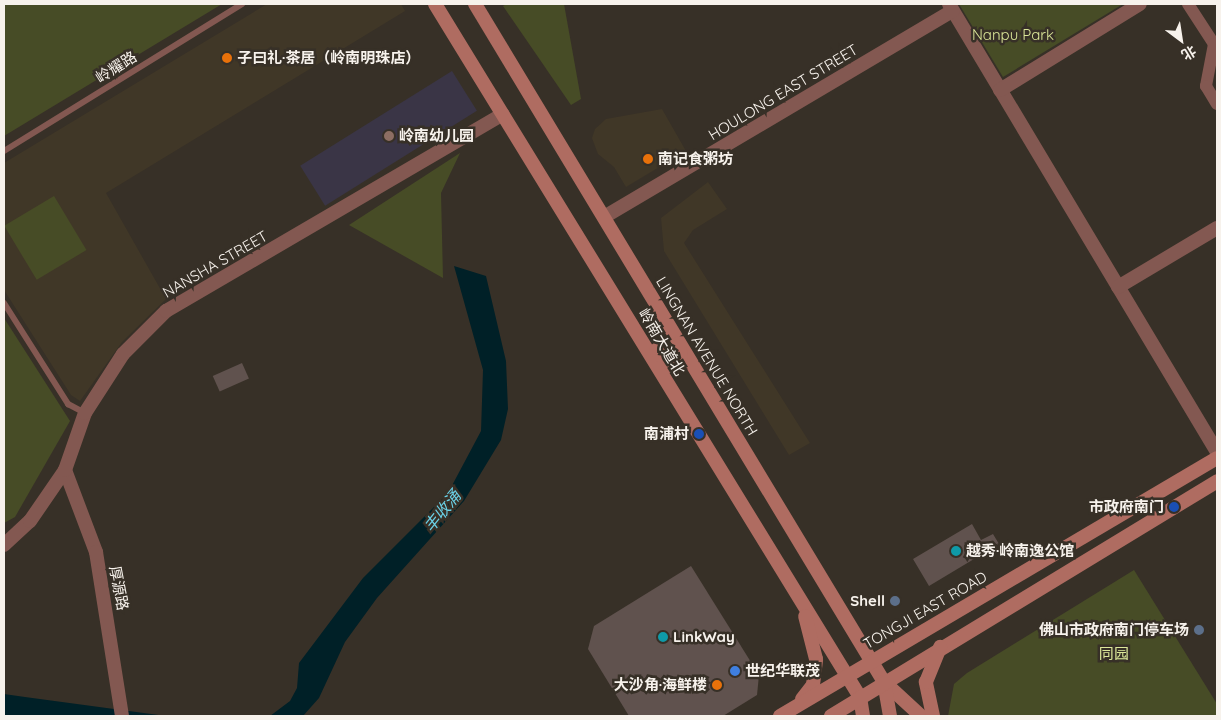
<!DOCTYPE html>
<meta charset="utf-8">
<style>
body{margin:0}
#map{position:relative;width:1221px;height:720px;overflow:hidden;background:#373027;font-family:Quicksand,"Noto Sans SC",sans-serif}
div>[style]{position:absolute}
.commercial>*{inset:0;background:#403727}
.education>*{inset:0;background:#3a3546;transform-origin:0 0}
.green>*{inset:0;background:#474c26;transform-origin:0 0}
.water>*{inset:0;background:#002027}
.building>*{inset:0;background:#60524e;transform-origin:0 0}
.service>*{height:6px;margin:-3px;padding:0 3px;transform-origin:3px;border-radius:3px;background:#835851}
.minor>*{height:12px;margin:-6px;padding:0 6px;transform-origin:6px;border-radius:6px;background:#835851}
.tertiary>*{height:14px;margin:-7px;padding:0 7px;transform-origin:7px;border-radius:7px;background:#835851}
.secondary>*{height:14px;margin:-7px;padding:0 7px;transform-origin:7px;border-radius:7px;background:#af6c61}
.dots>*{width:14px;height:14px;translate:-50% -50%;box-sizing:border-box;border:2px solid #373027;border-radius:50%}
span{translate:-50% -50%;white-space:nowrap;text-align:center;line-height:1.15;-webkit-text-stroke:5px #373027;paint-order:stroke}
.park-label{font-size:15px;color:#dce799}
.poi-label{font-size:15px;color:#f7f2ec;font-weight:700}
.left{translate:0 -50%;text-align:left}
.right{translate:-100% -50%;text-align:right}
.street-label{font-size:15px;color:#f7f2ec}
.water-label{font-size:16px;color:#6bd2e8;font-style:italic}
.frame{position:absolute;inset:0;border:5px solid #f7f2ec;pointer-events:none}
.north{position:absolute;left:1156px;top:15px;width:50px;height:50px;-webkit-text-stroke:4px #373027;paint-order:stroke;rotate:149deg;font-size:14px;font-weight:700;line-height:20px;text-align:center;color:#f7f2ec}
.north::after{content:'';display:block;margin:auto;width:18px;height:22px;background:#f7f2ec;clip-path:polygon(50% 0,100% 100%,50% 72%,0 100%)}
</style>
<div id="map">
<div class="commercial">
<i style="clip-path:polygon(267px 4px,401px 4px,405px 11px,106px 193px,166px 299px,122px 342px,80px 401px,71px 395px,4px 290px,4px 163px)"></i>
<i style="clip-path:polygon(662px 109px,686px 151px,626px 187px,614px 167px,598px 154px,592px 138px,595px 129px,606px 119px)"></i>
<i style="clip-path:polygon(708px 182px,727px 209px,693px 230px,684px 243px,810px 443px,789px 455px,664px 251px,661px 218px)"></i>
</div>
<div class="education">
<i style="left:452px;top:71px;width:47px;height:179px;rotate:58deg"></i>
</div>
<div class="green">
<i style="clip-path:polygon(4px 4px,222px 4px,4px 136px)"></i>
<i style="clip-path:polygon(507px 4px,564px 4px,581px 99px,571px 105px,503px 6px)"></i>
<i style="clip-path:polygon(959px 4px,1123px 4px,1003px 77px)"></i>
<i style="clip-path:polygon(460px 153px,441px 193px,443px 278px,349px 225px)"></i>
<i style="left:54px;top:196px;width:63px;height:58px;rotate:59deg"></i>
<i style="clip-path:polygon(4px 318px,70px 421px,15px 517px,4px 523px)"></i>
<i style="clip-path:polygon(1134px 570px,1217px 704px,1217px 716px,948px 716px,954px 684px,967px 673px)"></i>
</div>
<div class="water">
<i style="clip-path:polygon(454px 266px,486px 276px,506px 361px,508px 409px,501px 440px,464px 501px,377px 598px,345px 642px,319px 698px,303px 716px,270px 716px,290px 701px,297px 688px,299px 663px,363px 578px,448px 493px,481px 431px,483px 370px)"></i>
<i style="clip-path:polygon(4px 694px,25px 697px,166px 716px,4px 716px)"></i>
</div>
<div class="building">
<i style="left:242px;top:363px;width:17px;height:32px;rotate:66deg"></i>
<i style="clip-path:polygon(972px 524px,981px 540px,993px 534px,999px 544px,929px 586px,913px 559px)"></i>
<i style="clip-path:polygon(691px 566px,759px 675px,757px 695px,723px 716px,629px 716px,588px 649px,594px 626px)"></i>
</div>
<div class="service">
<i style="left:4px;top:151px;width:280px;rotate:-31.7deg"></i>
<i style="left:4px;top:303px;width:120px;rotate:57.6deg"></i>
<i style="left:68px;top:404px;width:19px;rotate:28deg"></i>
</div>
<div class="minor">
<i style="left:1188px;top:4px;width:48px;rotate:57deg"></i>
<i style="left:1214px;top:44px;width:43px;rotate:100.8deg"></i>
<i style="left:1206px;top:86px;width:21px;rotate:59deg"></i>
</div>
<div class="tertiary">
<i style="left:949px;top:4px;width:522px;rotate:59.11deg"></i>
<i style="left:1000px;top:90px;width:164px;rotate:-31.6deg"></i>
<i style="left:604px;top:217px;width:405px;rotate:-30.6deg"></i>
<i style="left:1118px;top:287px;width:115px;rotate:-30.8deg"></i>
<i style="left:65px;top:470px;width:88px;rotate:69.3deg"></i>
<i style="left:96px;top:552px;width:166px;rotate:81deg"></i>
<i style="left:4px;top:545px;width:35px;rotate:-43deg"></i>
<i style="left:30px;top:521px;width:62px;rotate:-55.5deg"></i>
<i style="left:65px;top:470px;width:60px;rotate:-70.7deg"></i>
<i style="left:85px;top:413px;width:70px;rotate:-57.2deg"></i>
<i style="left:123px;top:354px;width:61px;rotate:-45deg"></i>
<i style="left:166px;top:311px;width:390px;rotate:-30.3deg"></i>
</div>
<div class="secondary">
<i style="left:435px;top:4px;width:813px;rotate:58.48deg"></i>
<i style="left:860px;top:697px;width:19px;rotate:81deg"></i>
<i style="left:475px;top:4px;width:792px;rotate:58.9deg"></i>
<i style="left:884px;top:682px;width:50px;rotate:42.6deg"></i>
<i style="left:656px;top:350px;width:22px;rotate:47deg"></i>
<i style="left:671px;top:366px;width:12px;rotate:-35deg"></i>
<i style="left:681px;top:359px;width:16px;rotate:-97deg"></i>
<i style="left:884px;top:682px;width:35px;rotate:80deg"></i>
<i style="left:802px;top:699px;width:18px;rotate:-52deg"></i>
<i style="left:813px;top:685px;width:26px;rotate:-83deg"></i>
<i style="left:816px;top:659px;width:44px;rotate:-104.3deg"></i>
<i style="left:780px;top:716px;width:507px;rotate:-30.56deg"></i>
<i style="left:831px;top:716px;width:452px;rotate:-31.3deg"></i>
<i style="left:933px;top:716px;width:35px;rotate:-102deg"></i>
<i style="left:926px;top:682px;width:38px;rotate:-68deg"></i>
</div>
<div class="dots">
<i style="left:227px;top:58px;background:#e8710a"></i>
<i style="left:389px;top:136px;background:#8d6e63"></i>
<i style="left:648px;top:159px;background:#e8710a"></i>
<i style="left:699px;top:434px;background:#1a4fb4"></i>
<i style="left:1174px;top:507px;background:#1a4fb4"></i>
<i style="left:956px;top:551px;background:#0f9aa8"></i>
<i style="left:895px;top:601px;background:#5c6f8a"></i>
<i style="left:1199px;top:630px;background:#5c6f8a"></i>
<i style="left:663px;top:637px;background:#0f9aa8"></i>
<i style="left:735px;top:671px;background:#3f7fe0"></i>
<i style="left:717px;top:685px;background:#e8710a"></i>
</div>
<div class="park-label">
<span style="left:1013px;top:35px">Nanpu Park</span>
<span style="left:1114px;top:654px">同园</span>
</div>
<div class="poi-label">
<span class="left" style="left:237px;top:58px">子曰礼·茶居（岭南明珠店）</span>
<span class="left" style="left:399px;top:136px">岭南幼儿园</span>
<span class="left" style="left:658px;top:159px">南记食粥坊</span>
<span class="right" style="left:689px;top:434px">南浦村</span>
<span class="right" style="left:1164px;top:507px">市政府南门</span>
<span class="left" style="left:966px;top:551px">越秀·岭南逸公馆</span>
<span class="right" style="left:885px;top:601px">Shell</span>
<span class="right" style="left:1189px;top:630px">佛山市政府南门停车场</span>
<span class="left" style="left:673px;top:637px">LinkWay</span>
<span class="left" style="left:745px;top:671px">世纪华联茂</span>
<span class="right" style="left:707px;top:685px">大沙角·海鲜楼</span>
</div>
<div class="street-label">
<span style="left:116px;top:67px;rotate:-32deg">岭耀路</span>
<span style="left:783px;top:92px;rotate:-31deg">HOULONG EAST STREET</span>
<span style="left:215px;top:264px;rotate:-30deg">NANSHA STREET</span>
<span style="left:662px;top:342px;rotate:59deg">岭南大道北</span>
<span style="left:707px;top:356px;rotate:59deg">LINGNAN AVENUE NORTH</span>
<span style="left:119px;top:588px;rotate:79deg">厚源路</span>
<span style="left:925px;top:610px;rotate:-30deg">TONGJI EAST ROAD</span>
</div>
<div class="water-label">
<span style="left:442px;top:511px;rotate:-51deg">丰收涌</span>
</div>
<div class="frame"></div>
<div class="north">北</div>
</div>
